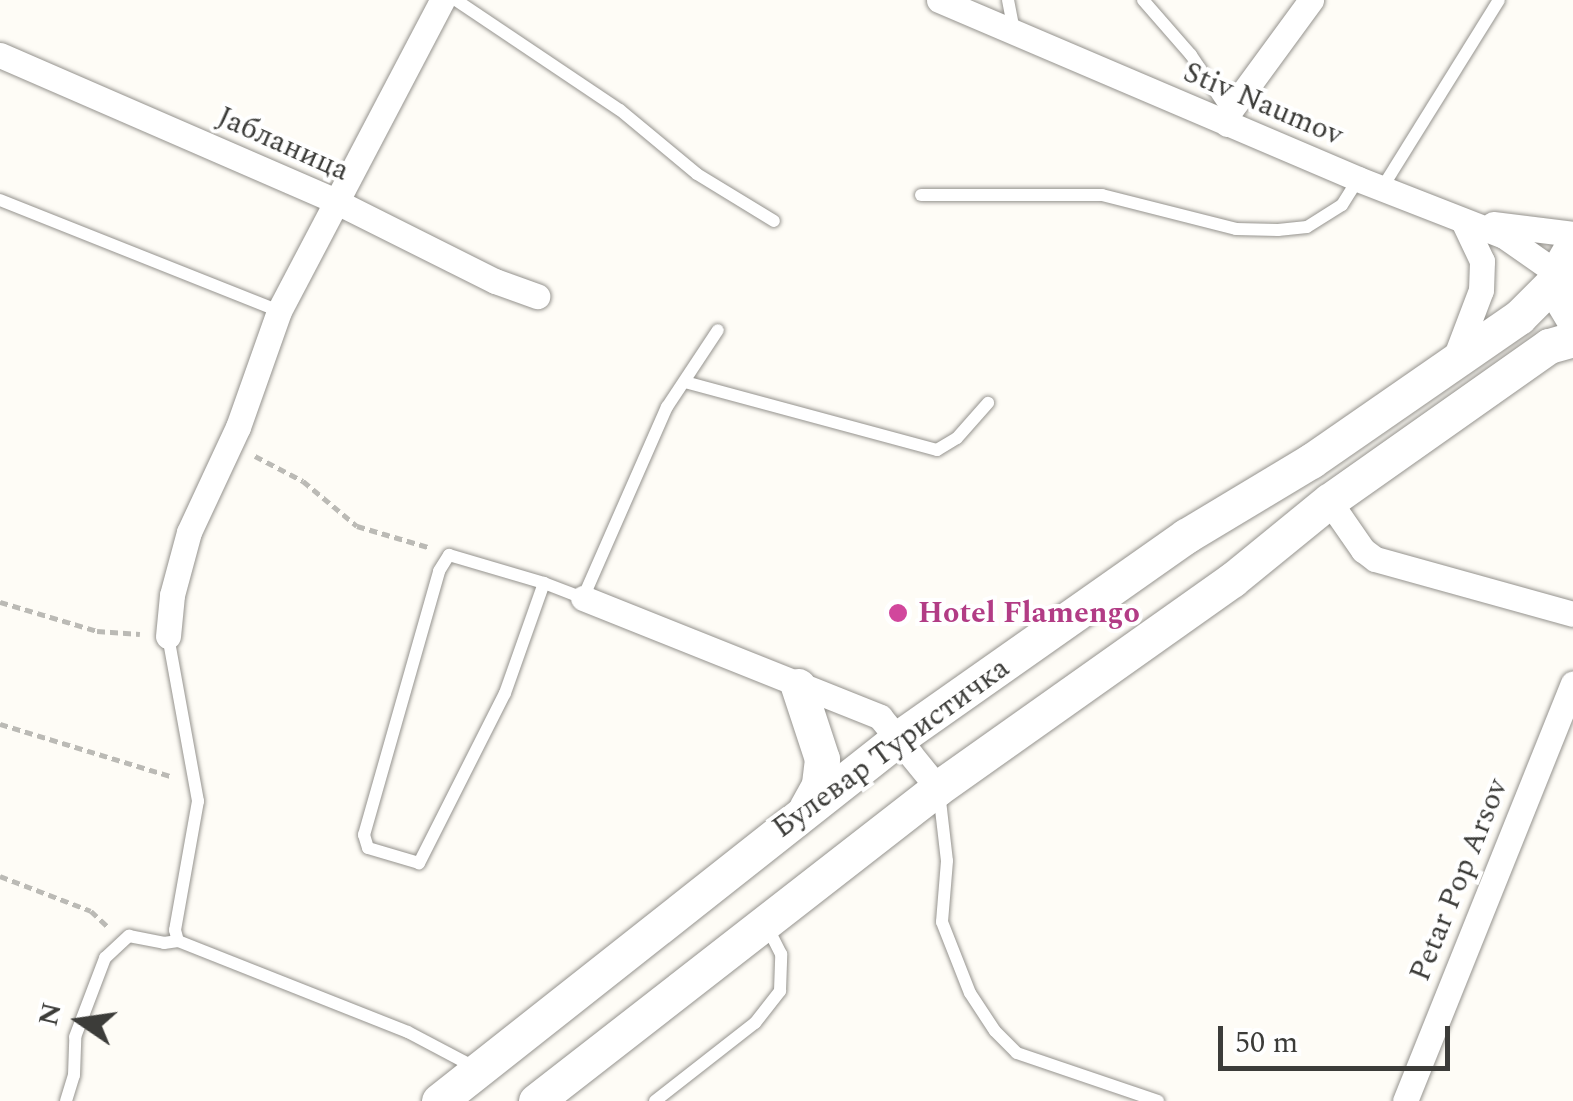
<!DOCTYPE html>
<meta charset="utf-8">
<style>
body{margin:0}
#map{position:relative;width:1573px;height:1101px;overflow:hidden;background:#fefcf6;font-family:Spectral,serif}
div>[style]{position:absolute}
.path>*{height:5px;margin-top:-2.5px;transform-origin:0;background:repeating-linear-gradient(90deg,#bbbab5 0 8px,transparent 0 13px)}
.roads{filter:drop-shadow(0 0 2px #95938e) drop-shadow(0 0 2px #95938e)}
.service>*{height:12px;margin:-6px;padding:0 6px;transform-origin:6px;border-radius:6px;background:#fff}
.minor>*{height:25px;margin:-12.5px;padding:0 12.5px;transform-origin:12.5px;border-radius:12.5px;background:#fff}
.secondary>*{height:35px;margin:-17.5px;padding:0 17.5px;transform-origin:17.5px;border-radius:17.5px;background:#fff}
.dots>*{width:28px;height:28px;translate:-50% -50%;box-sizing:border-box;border:5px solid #fff;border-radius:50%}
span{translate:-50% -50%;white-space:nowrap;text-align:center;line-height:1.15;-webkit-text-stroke:8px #fff;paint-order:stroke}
.street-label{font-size:30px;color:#3c3c39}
.hotel-label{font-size:30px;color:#b23c85;font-weight:700}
.left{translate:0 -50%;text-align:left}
.north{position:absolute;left:30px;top:971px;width:100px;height:100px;-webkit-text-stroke:8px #fff;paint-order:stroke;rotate:283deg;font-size:28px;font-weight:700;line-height:40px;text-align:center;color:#3c3c39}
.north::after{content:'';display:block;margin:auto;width:35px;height:45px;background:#3c3c39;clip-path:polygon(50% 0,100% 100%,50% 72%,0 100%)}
.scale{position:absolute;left:1218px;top:1026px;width:232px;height:45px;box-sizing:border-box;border:5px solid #3c3c39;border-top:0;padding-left:12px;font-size:30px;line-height:35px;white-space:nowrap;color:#3c3c39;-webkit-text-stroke:8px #fff;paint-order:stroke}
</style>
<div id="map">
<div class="path">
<i style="left:255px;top:456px;width:54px;rotate:27.5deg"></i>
<i style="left:303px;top:481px;width:70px;rotate:39.8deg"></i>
<i style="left:357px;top:526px;width:74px;rotate:16.5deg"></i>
<i style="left:0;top:602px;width:101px;rotate:16.6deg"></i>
<i style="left:97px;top:631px;width:43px;rotate:4deg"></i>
<i style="left:0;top:724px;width:181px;rotate:17deg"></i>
<i style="left:0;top:876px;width:97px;rotate:21deg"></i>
<i style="left:91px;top:911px;width:25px;rotate:43deg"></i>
</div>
<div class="roads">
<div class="service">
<i style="left:456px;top:0;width:197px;rotate:33.9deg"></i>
<i style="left:620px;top:110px;width:100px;rotate:39.7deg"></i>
<i style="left:697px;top:174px;width:90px;rotate:31.4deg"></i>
<i style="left:1008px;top:0;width:33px;rotate:79deg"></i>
<i style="left:1143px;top:0;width:73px;rotate:48.9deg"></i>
<i style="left:1191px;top:55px;width:69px;rotate:56.3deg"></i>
<i style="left:1382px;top:188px;width:221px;rotate:-58.1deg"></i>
<i style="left:921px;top:195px;width:181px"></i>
<i style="left:1102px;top:195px;width:138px;rotate:14.2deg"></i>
<i style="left:1236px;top:229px;width:42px;rotate:1.4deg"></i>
<i style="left:1278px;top:230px;width:29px;rotate:-6deg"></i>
<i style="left:1307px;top:227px;width:41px;rotate:-32.2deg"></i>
<i style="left:1342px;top:205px;width:31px;rotate:-58deg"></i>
<i style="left:0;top:200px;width:300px;rotate:21.7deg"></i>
<i style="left:685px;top:382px;width:261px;rotate:15.1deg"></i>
<i style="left:937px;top:450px;width:23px;rotate:-31deg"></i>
<i style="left:957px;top:438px;width:47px;rotate:-48.5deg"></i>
<i style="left:544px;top:583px;width:117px;rotate:109.5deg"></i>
<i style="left:505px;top:693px;width:191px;rotate:116.8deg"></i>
<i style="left:419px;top:863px;width:53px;rotate:-163.6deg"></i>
<i style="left:368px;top:848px;width:14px;rotate:-107deg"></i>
<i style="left:364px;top:835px;width:274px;rotate:-74.1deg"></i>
<i style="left:439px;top:571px;width:19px;rotate:-58deg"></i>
<i style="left:449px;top:555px;width:99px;rotate:16.4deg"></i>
<i style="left:544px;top:583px;width:42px;rotate:21deg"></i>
<i style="left:583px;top:598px;width:209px;rotate:-66.3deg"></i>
<i style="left:667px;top:407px;width:92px;rotate:-56.5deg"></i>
<i style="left:168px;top:636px;width:168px;rotate:79.7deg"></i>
<i style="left:198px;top:801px;width:131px;rotate:100.1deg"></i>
<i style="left:175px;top:930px;width:11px;rotate:75deg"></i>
<i style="left:178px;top:941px;width:247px;rotate:21.6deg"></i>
<i style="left:408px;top:1032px;width:75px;rotate:27.9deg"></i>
<i style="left:939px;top:792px;width:69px;rotate:83.4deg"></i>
<i style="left:947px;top:861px;width:61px;rotate:94.7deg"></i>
<i style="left:942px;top:922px;width:76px;rotate:68.5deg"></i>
<i style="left:970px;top:993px;width:45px;rotate:56.7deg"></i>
<i style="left:995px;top:1031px;width:31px;rotate:45deg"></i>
<i style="left:1017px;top:1053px;width:149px;rotate:18.8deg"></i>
<i style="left:66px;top:1101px;width:27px;rotate:-73deg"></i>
<i style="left:74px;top:1075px;width:38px;rotate:-88deg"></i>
<i style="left:75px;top:1037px;width:85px;rotate:-69.2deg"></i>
<i style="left:105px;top:958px;width:33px;rotate:-43deg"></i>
<i style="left:129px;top:936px;width:36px;rotate:11deg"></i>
<i style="left:164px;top:943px;width:14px;rotate:-8deg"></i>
<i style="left:655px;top:1101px;width:127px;rotate:-38deg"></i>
<i style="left:755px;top:1023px;width:41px;rotate:-52deg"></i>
<i style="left:780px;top:991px;width:37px;rotate:-88deg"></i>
<i style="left:781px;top:954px;width:33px;rotate:-117deg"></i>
</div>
<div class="minor">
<i style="left:939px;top:0;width:456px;rotate:23.1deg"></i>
<i style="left:1358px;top:179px;width:157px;rotate:21.3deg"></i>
<i style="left:1504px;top:236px;width:65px;rotate:34.9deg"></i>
<i style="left:0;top:55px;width:365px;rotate:23.5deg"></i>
<i style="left:335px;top:201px;width:179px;rotate:26.6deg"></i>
<i style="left:495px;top:281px;width:45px;rotate:19.7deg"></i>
<i style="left:1227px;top:124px;width:12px;rotate:-81deg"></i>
<i style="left:1229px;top:112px;width:139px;rotate:-53.8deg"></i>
<i style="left:1493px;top:224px;width:81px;rotate:7.1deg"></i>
<i style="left:1454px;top:361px;width:76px;rotate:-69.2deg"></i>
<i style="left:1481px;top:290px;width:29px;rotate:-88deg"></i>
<i style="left:1482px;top:261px;width:44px;rotate:-115.4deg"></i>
<i style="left:1329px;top:501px;width:60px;rotate:55.2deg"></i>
<i style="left:1363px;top:550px;width:15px;rotate:37deg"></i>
<i style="left:1375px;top:559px;width:205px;rotate:15.5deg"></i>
<i style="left:583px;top:598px;width:320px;rotate:21.8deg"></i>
<i style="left:880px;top:717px;width:92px;rotate:50.8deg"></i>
<i style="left:168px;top:636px;width:41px;rotate:-84.4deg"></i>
<i style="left:172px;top:595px;width:65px;rotate:-74.9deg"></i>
<i style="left:189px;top:532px;width:116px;rotate:-65deg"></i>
<i style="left:238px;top:427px;width:123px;rotate:-70.5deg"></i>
<i style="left:279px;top:311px;width:351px;rotate:-62.3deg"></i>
<i style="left:1405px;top:1101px;width:450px;rotate:-68.1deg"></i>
</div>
<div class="secondary">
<i style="left:1573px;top:245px;width:32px;rotate:120deg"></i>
<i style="left:1557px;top:273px;width:17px;rotate:93deg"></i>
<i style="left:1556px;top:290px;width:33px;rotate:59deg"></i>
<i style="left:798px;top:686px;width:77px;rotate:71.8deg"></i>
<i style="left:822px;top:759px;width:26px;rotate:97deg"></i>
<i style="left:819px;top:785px;width:26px;rotate:119deg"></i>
<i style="left:439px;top:1101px;width:587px;rotate:-38.29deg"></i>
<i style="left:900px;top:737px;width:350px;rotate:-35.1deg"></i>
<i style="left:1186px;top:536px;width:146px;rotate:-31deg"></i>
<i style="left:1311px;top:461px;width:253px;rotate:-34.7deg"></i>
<i style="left:1519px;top:317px;width:52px;rotate:-45deg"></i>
<i style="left:536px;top:1101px;width:509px;rotate:-37.9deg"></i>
<i style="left:938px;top:788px;width:360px;rotate:-35.3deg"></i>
<i style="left:1232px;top:580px;width:125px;rotate:-39.2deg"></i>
<i style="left:1329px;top:501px;width:269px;rotate:-35.2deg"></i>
<i style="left:1549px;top:346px;width:25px;rotate:-16deg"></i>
</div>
</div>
<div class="dots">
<i style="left:898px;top:613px;background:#d1479c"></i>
</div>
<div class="street-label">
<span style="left:1263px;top:104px;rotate:23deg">Stiv Naumov</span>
<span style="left:283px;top:144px;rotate:24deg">Јабланица</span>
<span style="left:891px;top:748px;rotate:-36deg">Булевар Туристичка</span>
<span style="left:1459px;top:880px;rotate:-68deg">Petar Pop Arsov</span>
</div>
<div class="hotel-label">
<span class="left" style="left:918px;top:613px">Hotel Flamengo</span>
</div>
<div class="north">N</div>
<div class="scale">50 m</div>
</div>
